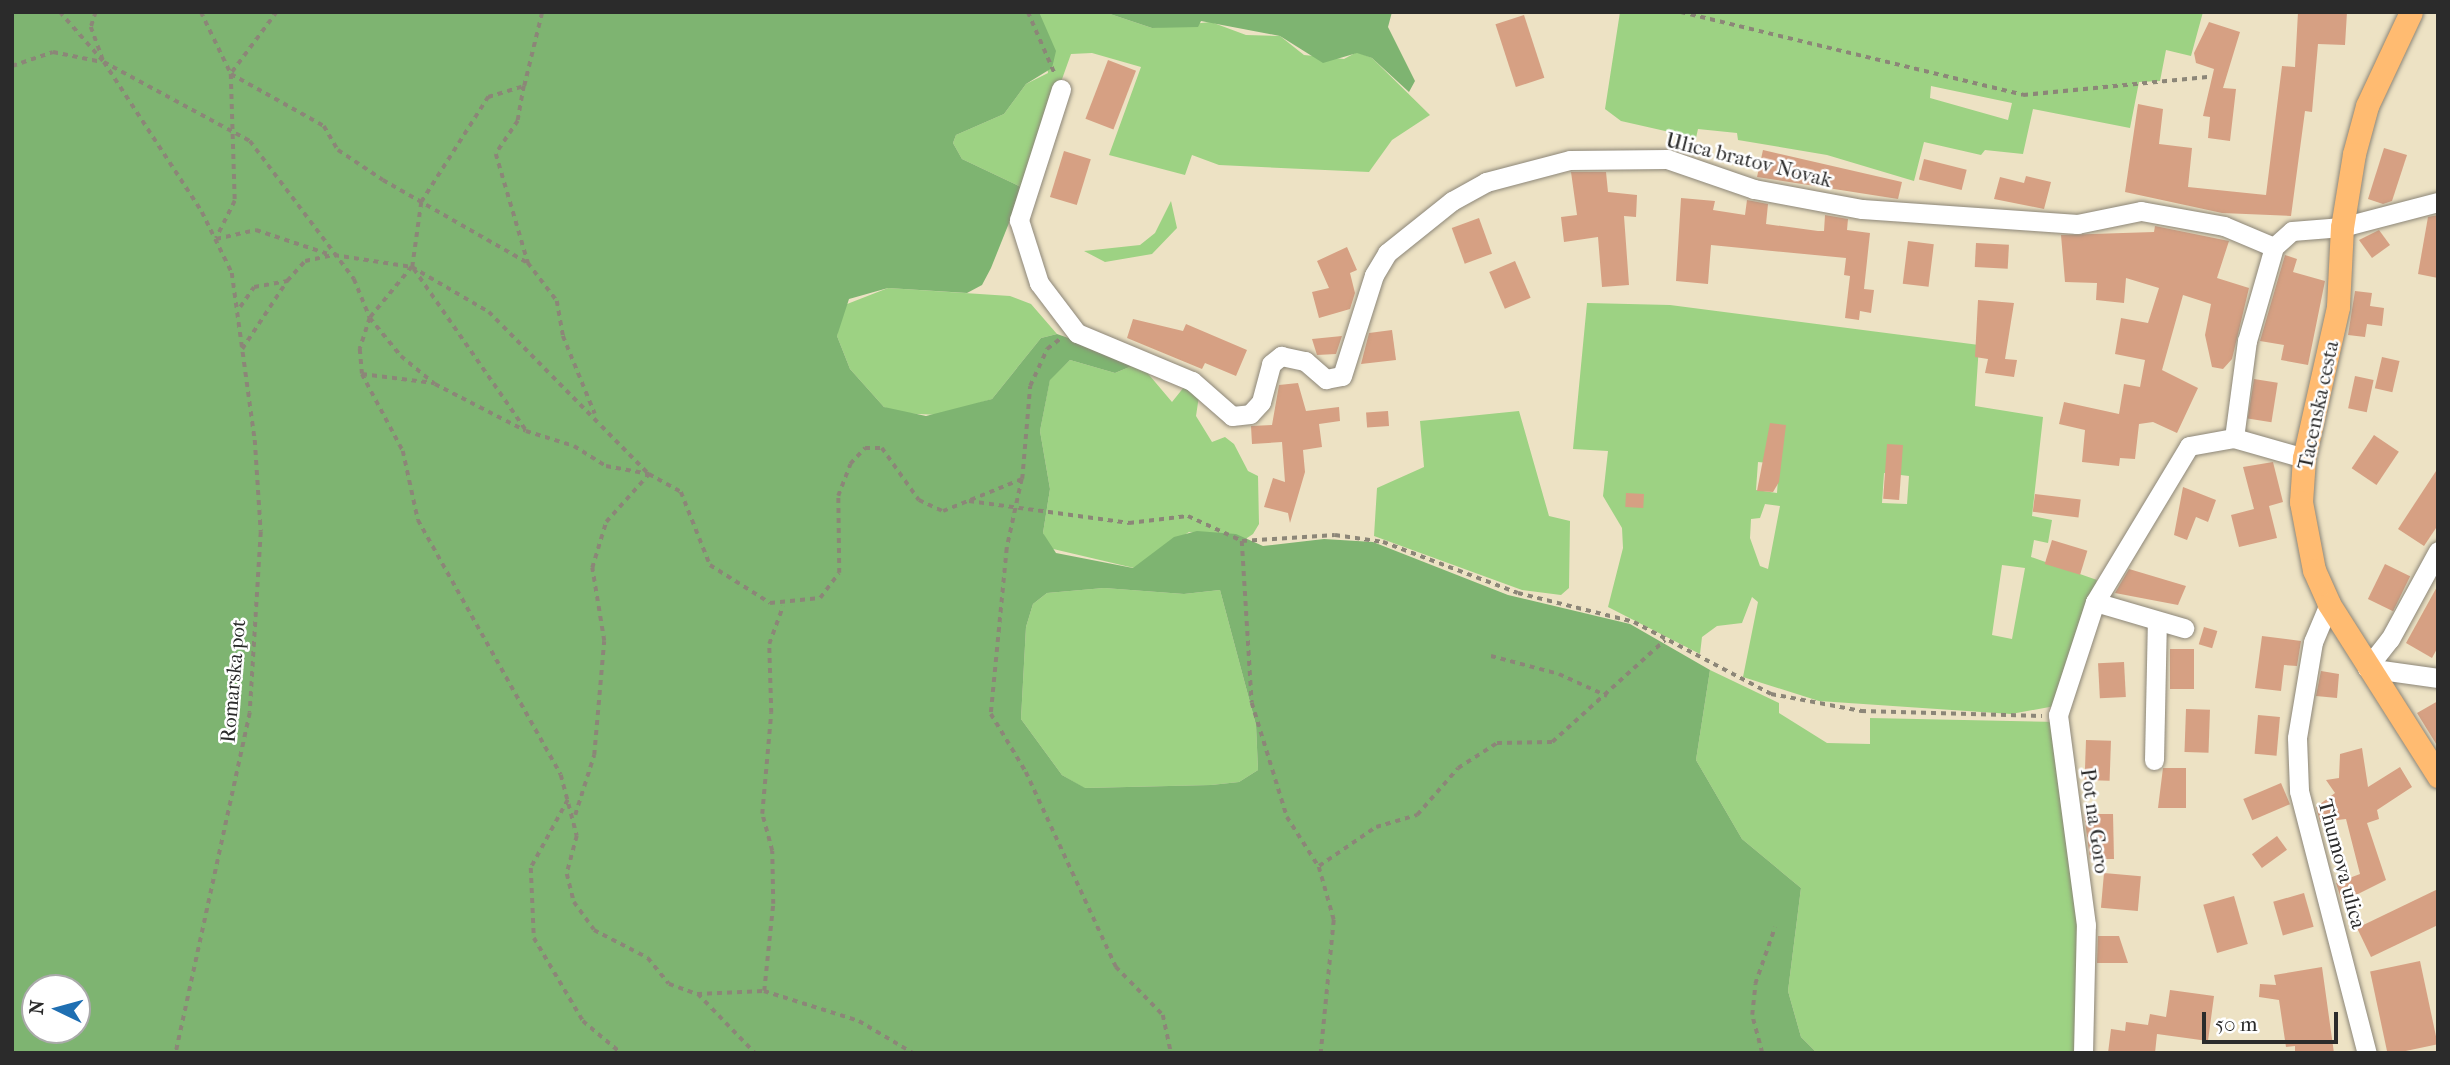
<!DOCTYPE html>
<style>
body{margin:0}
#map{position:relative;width:2450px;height:1065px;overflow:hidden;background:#ede2c4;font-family:"IM FELL French Canon",serif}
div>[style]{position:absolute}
.green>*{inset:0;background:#9dd283}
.forest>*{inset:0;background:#7eb471}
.building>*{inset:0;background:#d6a083;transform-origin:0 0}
.path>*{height:3.5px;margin-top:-1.75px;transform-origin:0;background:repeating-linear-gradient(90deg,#8c8678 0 5px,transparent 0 10px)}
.roads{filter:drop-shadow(0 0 2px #8c8678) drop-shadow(0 0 2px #8c8678)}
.minor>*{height:19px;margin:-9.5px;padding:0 9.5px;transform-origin:9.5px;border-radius:9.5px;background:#fff}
.major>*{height:23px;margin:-11.5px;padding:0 11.5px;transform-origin:11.5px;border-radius:11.5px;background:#ffbb71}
span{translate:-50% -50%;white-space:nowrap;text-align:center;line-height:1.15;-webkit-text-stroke:5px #fff;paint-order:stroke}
.street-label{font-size:21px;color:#2b2b2b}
.frame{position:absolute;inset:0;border:14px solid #2b2b2b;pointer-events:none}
.north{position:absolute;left:21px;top:974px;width:70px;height:70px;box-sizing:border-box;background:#fff;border:2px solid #aaa;border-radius:50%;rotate:275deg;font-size:19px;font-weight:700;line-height:28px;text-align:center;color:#2b2b2b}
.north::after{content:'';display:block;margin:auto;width:24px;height:32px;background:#1f6fb2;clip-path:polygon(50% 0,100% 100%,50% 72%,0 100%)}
.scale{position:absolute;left:2202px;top:1012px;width:136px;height:32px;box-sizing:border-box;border:4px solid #2b2b2b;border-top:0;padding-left:9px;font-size:21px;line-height:24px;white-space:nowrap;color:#2b2b2b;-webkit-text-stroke:5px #fff;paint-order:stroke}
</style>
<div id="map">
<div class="green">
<i style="clip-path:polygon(1039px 12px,1104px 12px,1152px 28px,1211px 22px,1246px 35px,1280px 36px,1304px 55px,1344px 59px,1357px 52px,1372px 58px,1430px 115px,1392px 140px,1369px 172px,1219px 165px,1192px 155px,1185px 175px,1109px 155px,1141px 67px,1092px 53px,1071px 54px,1023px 188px,962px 159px,953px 143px,956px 135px,1004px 114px,1026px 84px,1048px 73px)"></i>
<i style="clip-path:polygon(evenodd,1620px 12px,2203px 12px,2191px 56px,2166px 50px,2160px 81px,2139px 82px,2130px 128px,2033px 109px,2023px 154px,1985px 150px,1981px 155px,1924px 142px,1914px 181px,1827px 155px,1738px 140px,1737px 133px,1698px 129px,1696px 138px,1621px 121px,1605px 109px,1620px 12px,1931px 86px,2012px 103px,2008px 120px,1930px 98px,1931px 86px)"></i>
<i style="clip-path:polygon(1171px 201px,1177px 228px,1152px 254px,1105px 262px,1084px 251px,1140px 245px,1155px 233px)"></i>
<i style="clip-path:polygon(888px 288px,1010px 296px,1031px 304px,1057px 334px,1041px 338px,992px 399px,939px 415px,897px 413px,884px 407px,850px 369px,837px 336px,842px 306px)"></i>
<i style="clip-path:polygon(evenodd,1587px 303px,1670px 305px,1979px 345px,1975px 406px,2043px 417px,2032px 516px,2052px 520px,2048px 543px,2034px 540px,2031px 557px,2097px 580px,2055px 706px,2011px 714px,1819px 701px,1743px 677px,1758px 602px,1752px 597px,1742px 623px,1717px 626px,1702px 637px,1700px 654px,1608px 607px,1623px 548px,1622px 528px,1603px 496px,1608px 451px,1573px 449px,1587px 303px,1758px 462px,1779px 464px,1777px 493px,1756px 490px,1758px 462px,1587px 303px,1884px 473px,1909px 476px,1907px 504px,1882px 503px,1884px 473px,1587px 303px,1765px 504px,1780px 506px,1768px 569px,1760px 566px,1750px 538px,1751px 519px,1760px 518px,1765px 504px,1587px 303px,2002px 565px,2025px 568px,2012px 639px,1992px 635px,2002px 565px)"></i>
<i style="clip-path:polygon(1070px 360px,1115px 373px,1139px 363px,1172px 402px,1184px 387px,1199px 396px,1196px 416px,1212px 442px,1225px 437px,1234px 444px,1248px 471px,1258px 476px,1259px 524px,1253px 534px,1244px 540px,1189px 532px,1134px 568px,1049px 548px,1043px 533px,1050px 489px,1040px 431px,1050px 379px)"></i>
<i style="clip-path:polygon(1519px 411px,1549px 516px,1570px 521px,1569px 588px,1561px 595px,1522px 590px,1374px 536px,1377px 488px,1424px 467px,1420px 421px)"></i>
<i style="clip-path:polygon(1104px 588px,1184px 594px,1220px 590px,1256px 725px,1258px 770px,1239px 782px,1211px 785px,1084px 788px,1062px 775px,1021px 719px,1026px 627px,1033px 604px,1047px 593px)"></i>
<i style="clip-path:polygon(1710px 670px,1779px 703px,1779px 713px,1827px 743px,1870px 744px,1870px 718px,2059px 722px,2084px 923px,2084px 1053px,1817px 1053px,1801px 1037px,1788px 991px,1801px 888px,1742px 839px,1696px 760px)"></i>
</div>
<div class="forest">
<i style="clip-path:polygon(evenodd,12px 12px,1039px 12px,1056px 51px,1052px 68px,1026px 84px,1004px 114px,956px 135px,953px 143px,962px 159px,1023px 188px,991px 268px,982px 285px,967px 293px,888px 288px,849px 299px,837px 336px,850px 369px,884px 407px,926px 416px,992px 399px,1041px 338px,1057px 334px,1139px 363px,1115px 373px,1070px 360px,1050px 380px,1040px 431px,1050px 489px,1043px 533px,1056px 553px,1133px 568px,1174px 537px,1197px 531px,1236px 534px,1263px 546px,1324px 539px,1373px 542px,1508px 595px,1630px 624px,1710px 670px,1696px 760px,1742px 839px,1801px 888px,1788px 991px,1801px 1037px,1817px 1053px,12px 1053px,12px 12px,1104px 588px,1184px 594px,1220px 590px,1256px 725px,1258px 770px,1239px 782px,1211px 785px,1085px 788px,1062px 775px,1021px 719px,1026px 627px,1033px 604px,1047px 593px,1104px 588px,12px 12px,35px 988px,77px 988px,77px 1030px,35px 1030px,35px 988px)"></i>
<i style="clip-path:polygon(1104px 12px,1392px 12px,1388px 27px,1415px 81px,1409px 92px,1372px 58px,1357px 53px,1323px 63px,1280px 36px,1201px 21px,1198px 27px,1152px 28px)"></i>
</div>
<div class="building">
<i style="clip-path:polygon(2298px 12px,2347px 12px,2345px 45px,2318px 44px,2312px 112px,2305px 111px,2291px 216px,2222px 213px,2125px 192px,2138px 104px,2163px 109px,2159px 144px,2192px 148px,2188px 187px,2266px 195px,2282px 66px,2295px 67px)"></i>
<i style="left:1524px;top:15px;width:66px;height:30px;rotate:72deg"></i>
<i style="clip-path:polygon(2209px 22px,2240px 32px,2223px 88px,2236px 89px,2230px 141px,2208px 138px,2210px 117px,2203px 116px,2214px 69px,2196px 63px,2194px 53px)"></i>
<i style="left:1108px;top:60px;width:30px;height:63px;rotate:21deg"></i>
<i style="clip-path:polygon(2384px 148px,2407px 155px,2392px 201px,2383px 204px,2368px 199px)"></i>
<i style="clip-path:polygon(1763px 150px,1902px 182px,1898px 199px,1757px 177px)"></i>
<i style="left:1064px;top:151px;width:28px;height:48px;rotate:17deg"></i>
<i style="left:1924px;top:159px;width:44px;height:21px;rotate:14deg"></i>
<i style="clip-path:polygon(1571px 172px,1606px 172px,1608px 192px,1637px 195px,1636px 217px,1624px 216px,1629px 285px,1602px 287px,1598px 237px,1564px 242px,1561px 217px,1577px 215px)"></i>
<i style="clip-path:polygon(2026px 176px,2051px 182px,2044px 209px,1994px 199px,2000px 177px,2024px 183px)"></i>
<i style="clip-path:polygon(1681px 198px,1715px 201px,1713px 210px,1745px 215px,1747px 200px,1768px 204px,1766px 224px,1818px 231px,1824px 231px,1825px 215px,1848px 219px,1847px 230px,1870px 233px,1864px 289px,1874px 290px,1871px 313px,1860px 311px,1859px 320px,1845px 318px,1850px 276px,1844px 275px,1846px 258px,1711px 245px,1708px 284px,1676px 281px)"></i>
<i style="clip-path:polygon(2438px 215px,2438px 278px,2418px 274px,2428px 217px)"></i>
<i style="left:1479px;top:218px;width:38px;height:29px;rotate:70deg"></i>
<i style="clip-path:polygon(2155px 226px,2229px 241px,2217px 278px,2249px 288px,2232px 359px,2223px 369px,2212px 367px,2205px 335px,2211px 304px,2183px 295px,2162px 370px,2198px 388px,2177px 433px,2153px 422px,2139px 424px,2135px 459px,2120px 458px,2119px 466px,2082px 462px,2085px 430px,2059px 424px,2064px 402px,2119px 414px,2124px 384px,2140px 387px,2145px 360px,2115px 354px,2121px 318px,2148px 323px,2159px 288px,2126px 278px,2124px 303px,2096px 300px,2097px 283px,2065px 282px,2061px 235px,2154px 232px)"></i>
<i style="clip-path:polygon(2379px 230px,2390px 245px,2372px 258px,2359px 240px)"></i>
<i style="left:1908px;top:241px;width:26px;height:43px;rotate:7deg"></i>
<i style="left:1976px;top:243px;width:33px;height:24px;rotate:3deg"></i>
<i style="clip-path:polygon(1347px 247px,1357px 270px,1350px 273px,1355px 293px,1350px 309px,1319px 318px,1312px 292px,1329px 288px,1317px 261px)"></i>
<i style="clip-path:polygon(2285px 255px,2297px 259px,2293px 272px,2325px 281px,2308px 365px,2281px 360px,2284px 345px,2260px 341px)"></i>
<i style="left:1515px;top:261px;width:40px;height:28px;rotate:67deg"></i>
<i style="clip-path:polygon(2355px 291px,2372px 293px,2370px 306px,2384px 308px,2382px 326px,2367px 324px,2365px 337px,2348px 335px)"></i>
<i style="clip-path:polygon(1978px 300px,2014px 303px,2005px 359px,2017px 360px,2014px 377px,1985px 373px,1988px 359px,1975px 357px)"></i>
<i style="clip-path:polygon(1133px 319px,1183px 331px,1186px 324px,1247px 350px,1236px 376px,1205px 363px,1202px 369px,1127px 338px)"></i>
<i style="clip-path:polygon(1392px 330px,1396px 360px,1361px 364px,1369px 333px)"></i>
<i style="clip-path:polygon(1342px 336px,1336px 354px,1317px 355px,1312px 339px)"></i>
<i style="left:2382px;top:357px;width:18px;height:32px;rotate:13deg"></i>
<i style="left:2355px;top:376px;width:19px;height:33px;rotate:12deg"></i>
<i style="left:2254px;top:379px;width:24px;height:40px;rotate:9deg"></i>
<i style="clip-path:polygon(1298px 383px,1306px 411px,1339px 407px,1340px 421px,1319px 424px,1322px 447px,1303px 450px,1305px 472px,1290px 523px,1288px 513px,1264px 507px,1273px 478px,1285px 482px,1282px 442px,1252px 444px,1251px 426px,1272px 425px,1279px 385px)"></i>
<i style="left:1388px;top:411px;width:15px;height:22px;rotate:86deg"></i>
<i style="clip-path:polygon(1770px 423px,1786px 425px,1779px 482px,1773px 492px,1757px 491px)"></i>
<i style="left:2374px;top:435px;width:30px;height:40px;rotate:34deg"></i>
<i style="left:1887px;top:444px;width:16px;height:55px;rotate:4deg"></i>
<i style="clip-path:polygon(2273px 462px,2283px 502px,2269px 506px,2277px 538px,2239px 547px,2231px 515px,2254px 509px,2243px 467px)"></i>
<i style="clip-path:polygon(2438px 468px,2438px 525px,2424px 546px,2398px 529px)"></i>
<i style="clip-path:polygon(2183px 487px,2216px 500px,2208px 522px,2196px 517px,2187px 540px,2174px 535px)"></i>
<i style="left:1626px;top:493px;width:18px;height:14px;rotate:3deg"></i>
<i style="left:2035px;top:494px;width:46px;height:18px;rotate:7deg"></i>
<i style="left:2052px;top:540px;width:37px;height:25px;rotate:17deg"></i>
<i style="left:2385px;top:564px;width:28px;height:39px;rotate:26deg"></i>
<i style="clip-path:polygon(2129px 569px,2186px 586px,2178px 605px,2115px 593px)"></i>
<i style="clip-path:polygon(2438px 585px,2438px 647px,2432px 658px,2406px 643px)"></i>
<i style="left:2204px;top:627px;width:14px;height:18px;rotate:17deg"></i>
<i style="clip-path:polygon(2262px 636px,2301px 641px,2297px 666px,2284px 665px,2281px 691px,2255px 688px)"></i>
<i style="left:2170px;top:649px;width:24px;height:40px"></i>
<i style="left:2124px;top:662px;width:35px;height:26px;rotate:87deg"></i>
<i style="clip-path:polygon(2321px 671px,2339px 674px,2337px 698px,2316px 696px)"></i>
<i style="clip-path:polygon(2438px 701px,2438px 747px,2417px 713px)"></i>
<i style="left:2186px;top:709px;width:24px;height:43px;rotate:2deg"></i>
<i style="left:2258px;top:715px;width:22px;height:39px;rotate:5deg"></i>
<i style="left:2086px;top:740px;width:25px;height:40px;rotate:2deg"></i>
<i style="clip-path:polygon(2362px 748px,2368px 787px,2400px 767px,2412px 787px,2377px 810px,2379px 819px,2367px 823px,2386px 880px,2342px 902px,2336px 883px,2360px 874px,2346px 819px,2320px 822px,2316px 807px,2335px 793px,2326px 780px,2339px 778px,2340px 754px)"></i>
<i style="clip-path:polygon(2163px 768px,2186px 768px,2186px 808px,2158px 808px)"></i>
<i style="left:2281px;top:783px;width:23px;height:41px;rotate:67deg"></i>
<i style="clip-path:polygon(2084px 814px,2113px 814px,2114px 859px,2090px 859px)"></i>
<i style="left:2277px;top:836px;width:17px;height:31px;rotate:54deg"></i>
<i style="left:2104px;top:873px;width:37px;height:35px;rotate:5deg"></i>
<i style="clip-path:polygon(2438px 889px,2438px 925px,2371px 957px,2357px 928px)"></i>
<i style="left:2304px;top:893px;width:35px;height:32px;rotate:74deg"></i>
<i style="left:2234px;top:896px;width:50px;height:32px;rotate:74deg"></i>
<i style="clip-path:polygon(2098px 936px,2119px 936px,2128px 963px,2097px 963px)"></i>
<i style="left:2420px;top:961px;width:85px;height:51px;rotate:78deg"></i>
<i style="clip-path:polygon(2322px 967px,2334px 1053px,2295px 1053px,2295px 1046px,2286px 1047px,2279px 1000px,2259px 997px,2260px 984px,2276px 985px,2274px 975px)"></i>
<i style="clip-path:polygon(2170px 990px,2214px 996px,2208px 1041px,2157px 1034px,2155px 1053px,2108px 1053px,2111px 1029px,2125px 1031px,2126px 1022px,2148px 1025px,2150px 1014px,2166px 1017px)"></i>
</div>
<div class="path">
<i style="left:60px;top:12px;width:67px;rotate:48.7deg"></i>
<i style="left:104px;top:62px;width:166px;rotate:28.4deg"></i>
<i style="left:250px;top:141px;width:173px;rotate:53deg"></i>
<i style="left:354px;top:279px;width:42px;rotate:67.7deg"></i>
<i style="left:370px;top:318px;width:49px;rotate:50.8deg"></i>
<i style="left:401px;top:356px;width:44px;rotate:39.5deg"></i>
<i style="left:435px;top:384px;width:102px;rotate:27.3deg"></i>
<i style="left:526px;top:431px;width:50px;rotate:17.4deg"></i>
<i style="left:574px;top:446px;width:38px;rotate:32deg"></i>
<i style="left:606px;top:466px;width:44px;rotate:10.5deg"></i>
<i style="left:649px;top:474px;width:37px;rotate:29deg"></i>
<i style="left:681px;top:492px;width:79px;rotate:68.3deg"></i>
<i style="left:710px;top:565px;width:71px;rotate:32.3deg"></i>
<i style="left:770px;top:603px;width:50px;rotate:-5.7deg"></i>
<i style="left:820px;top:598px;width:31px;rotate:-53deg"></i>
<i style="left:839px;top:573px;width:77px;rotate:-90.7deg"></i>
<i style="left:838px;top:496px;width:34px;rotate:-69deg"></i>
<i style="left:850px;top:464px;width:22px;rotate:-47deg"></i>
<i style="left:865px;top:448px;width:17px"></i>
<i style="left:882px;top:448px;width:64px;rotate:54.6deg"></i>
<i style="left:919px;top:500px;width:26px;rotate:25deg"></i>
<i style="left:943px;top:511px;width:85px;rotate:-22.1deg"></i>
<i style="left:1022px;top:479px;width:93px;rotate:-85.1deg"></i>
<i style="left:1030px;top:386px;width:41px;rotate:-65.3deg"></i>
<i style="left:1047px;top:349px;width:16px;rotate:-38deg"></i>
<i style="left:96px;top:12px;width:16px;rotate:108deg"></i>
<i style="left:91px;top:27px;width:37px;rotate:70deg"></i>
<i style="left:104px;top:62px;width:179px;rotate:56.8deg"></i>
<i style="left:202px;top:212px;width:68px;rotate:63.8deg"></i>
<i style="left:232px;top:273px;width:169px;rotate:82.2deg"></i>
<i style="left:255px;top:440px;width:92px;rotate:86.3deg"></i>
<i style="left:261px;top:532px;width:181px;rotate:93.5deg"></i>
<i style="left:250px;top:713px;width:348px;rotate:102.3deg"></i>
<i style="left:201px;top:12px;width:69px;rotate:64.2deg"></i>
<i style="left:231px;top:74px;width:107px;rotate:29.2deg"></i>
<i style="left:324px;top:126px;width:28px;rotate:60deg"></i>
<i style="left:338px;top:150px;width:54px;rotate:33.7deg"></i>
<i style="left:383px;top:180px;width:167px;rotate:29.8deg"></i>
<i style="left:277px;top:12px;width:77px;rotate:126.6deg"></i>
<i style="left:231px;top:74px;width:127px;rotate:88.2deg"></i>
<i style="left:235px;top:201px;width:42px;rotate:116.6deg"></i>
<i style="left:216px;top:239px;width:41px;rotate:-12.7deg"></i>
<i style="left:256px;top:230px;width:79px;rotate:18.4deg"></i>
<i style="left:1028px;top:12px;width:68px;rotate:66.5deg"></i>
<i style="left:1681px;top:12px;width:352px;rotate:13.6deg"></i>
<i style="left:2023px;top:95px;width:185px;rotate:-5.6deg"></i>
<i style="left:12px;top:66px;width:43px;rotate:-18.9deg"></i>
<i style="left:53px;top:52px;width:50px;rotate:11.5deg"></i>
<i style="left:524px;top:86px;width:36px;rotate:100deg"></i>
<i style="left:518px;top:121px;width:40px;rotate:124deg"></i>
<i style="left:496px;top:154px;width:114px;rotate:73.6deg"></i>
<i style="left:528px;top:263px;width:48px;rotate:52.7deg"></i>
<i style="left:557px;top:301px;width:36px;rotate:80deg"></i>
<i style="left:563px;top:336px;width:84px;rotate:67.7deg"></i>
<i style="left:412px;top:267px;width:66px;rotate:129.5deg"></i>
<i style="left:370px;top:318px;width:33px;rotate:108deg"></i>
<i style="left:360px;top:349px;width:25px;rotate:85deg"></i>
<i style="left:362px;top:374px;width:87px;rotate:62deg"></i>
<i style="left:403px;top:451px;width:71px;rotate:77.7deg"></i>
<i style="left:418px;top:520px;width:292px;rotate:60.7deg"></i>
<i style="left:561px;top:775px;width:63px;rotate:75.3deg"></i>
<i style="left:577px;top:836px;width:39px;rotate:105deg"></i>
<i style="left:567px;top:874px;width:29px;rotate:76deg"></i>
<i style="left:574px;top:902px;width:34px;rotate:54deg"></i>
<i style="left:594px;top:930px;width:61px;rotate:27.4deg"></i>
<i style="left:648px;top:958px;width:33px;rotate:51deg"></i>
<i style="left:669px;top:984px;width:30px;rotate:20deg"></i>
<i style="left:697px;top:994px;width:67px;rotate:-2.6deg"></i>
<i style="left:764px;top:991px;width:100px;rotate:17.5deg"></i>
<i style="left:859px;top:1021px;width:63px;rotate:30.7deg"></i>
<i style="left:412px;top:267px;width:66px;rotate:-82.1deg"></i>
<i style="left:421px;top:202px;width:125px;rotate:-57.5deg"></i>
<i style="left:488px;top:97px;width:38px;rotate:-17deg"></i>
<i style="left:524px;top:86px;width:76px;rotate:-76.3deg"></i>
<i style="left:414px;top:269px;width:195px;rotate:55.2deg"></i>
<i style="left:240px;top:307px;width:24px;rotate:-55deg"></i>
<i style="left:254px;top:287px;width:34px;rotate:-10deg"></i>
<i style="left:287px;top:281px;width:27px;rotate:-48deg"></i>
<i style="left:305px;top:261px;width:30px;rotate:-12deg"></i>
<i style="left:334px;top:255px;width:79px;rotate:8.7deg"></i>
<i style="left:412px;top:267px;width:89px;rotate:30.3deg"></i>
<i style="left:489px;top:312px;width:228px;rotate:45.4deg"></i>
<i style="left:242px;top:349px;width:82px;rotate:-56.5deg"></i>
<i style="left:362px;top:374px;width:72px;rotate:7.2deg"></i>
<i style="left:1022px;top:479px;width:71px;rotate:102.3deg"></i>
<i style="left:1007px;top:548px;width:167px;rotate:95.5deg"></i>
<i style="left:991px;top:714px;width:68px;rotate:58.9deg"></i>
<i style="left:1026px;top:772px;width:215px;rotate:65.2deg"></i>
<i style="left:1116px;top:967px;width:67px;rotate:45.6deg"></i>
<i style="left:1163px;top:1015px;width:39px;rotate:78deg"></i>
<i style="left:969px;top:501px;width:162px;rotate:7.8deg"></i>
<i style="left:1129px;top:523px;width:59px;rotate:-6.8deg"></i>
<i style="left:1188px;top:516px;width:60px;rotate:24.8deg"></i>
<i style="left:1242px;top:541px;width:93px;rotate:-3.7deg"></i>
<i style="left:1335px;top:535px;width:49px;rotate:8.3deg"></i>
<i style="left:1383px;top:542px;width:144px;rotate:20.7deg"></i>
<i style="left:1518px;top:593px;width:120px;rotate:14deg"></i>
<i style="left:1634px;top:622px;width:155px;rotate:27.7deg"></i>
<i style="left:1771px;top:694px;width:92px;rotate:10.7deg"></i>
<i style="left:1861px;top:711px;width:181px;rotate:1.6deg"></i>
<i style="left:1242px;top:541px;width:162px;rotate:86.5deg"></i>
<i style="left:1252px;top:703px;width:119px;rotate:72.9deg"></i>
<i style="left:1287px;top:817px;width:59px;rotate:57.4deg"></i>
<i style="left:1319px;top:867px;width:55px;rotate:74.2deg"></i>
<i style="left:1334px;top:920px;width:134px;rotate:95.6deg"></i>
<i style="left:1491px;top:656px;width:70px;rotate:14.8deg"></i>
<i style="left:1559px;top:674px;width:53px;rotate:24.6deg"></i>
<i style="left:568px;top:800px;width:77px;rotate:118.6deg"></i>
<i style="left:531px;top:868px;width:70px;rotate:87.5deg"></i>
<i style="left:534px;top:938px;width:96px;rotate:59.4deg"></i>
<i style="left:583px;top:1021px;width:50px;rotate:40.1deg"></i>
<i style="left:575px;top:815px;width:63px;rotate:-72.4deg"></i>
<i style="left:594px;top:755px;width:114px;rotate:-85deg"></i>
<i style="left:604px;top:641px;width:74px;rotate:-99.3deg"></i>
<i style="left:592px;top:568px;width:48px;rotate:-73.1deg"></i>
<i style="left:606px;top:522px;width:64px;rotate:-48.1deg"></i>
<i style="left:1319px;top:866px;width:69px;rotate:-34.4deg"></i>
<i style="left:1376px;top:827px;width:43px;rotate:-16.3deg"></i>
<i style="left:1417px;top:815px;width:62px;rotate:-48.9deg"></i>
<i style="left:1458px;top:768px;width:46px;rotate:-32.7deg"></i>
<i style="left:1497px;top:743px;width:55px;rotate:-1deg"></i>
<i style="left:1552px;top:742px;width:152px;rotate:-42.1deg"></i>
<i style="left:764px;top:991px;width:87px;rotate:-84.1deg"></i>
<i style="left:773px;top:904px;width:53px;rotate:-91.1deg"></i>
<i style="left:772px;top:851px;width:38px;rotate:-105deg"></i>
<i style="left:762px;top:814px;width:101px;rotate:-84.9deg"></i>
<i style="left:771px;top:713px;width:69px;rotate:-91.7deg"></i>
<i style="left:769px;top:644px;width:40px;rotate:-69.8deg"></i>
<i style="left:698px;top:994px;width:82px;rotate:46deg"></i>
<i style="left:1762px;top:1053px;width:39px;rotate:-105deg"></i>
<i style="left:1752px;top:1015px;width:31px;rotate:-84deg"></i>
<i style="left:1755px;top:984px;width:60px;rotate:-70.7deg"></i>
</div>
<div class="roads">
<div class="minor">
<i style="left:1061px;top:89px;width:138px;rotate:107.8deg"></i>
<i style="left:1019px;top:220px;width:66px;rotate:72.4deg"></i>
<i style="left:1039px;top:283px;width:63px;rotate:52.8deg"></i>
<i style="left:1077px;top:333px;width:125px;rotate:22.7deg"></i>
<i style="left:1192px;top:381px;width:53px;rotate:41.2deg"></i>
<i style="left:1232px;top:416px;width:18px;rotate:-6deg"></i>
<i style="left:1250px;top:414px;width:16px;rotate:-47deg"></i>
<i style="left:1261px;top:402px;width:39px;rotate:-75deg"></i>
<i style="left:1271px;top:364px;width:13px;rotate:-39deg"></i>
<i style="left:1281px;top:356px;width:25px;rotate:12deg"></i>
<i style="left:1305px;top:361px;width:28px;rotate:41deg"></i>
<i style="left:1326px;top:379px;width:16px;rotate:-11deg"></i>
<i style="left:1342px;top:376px;width:106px;rotate:-72.4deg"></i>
<i style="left:1374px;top:275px;width:26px;rotate:-59deg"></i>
<i style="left:1387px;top:253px;width:83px;rotate:-38.7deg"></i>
<i style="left:1452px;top:201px;width:39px;rotate:-29deg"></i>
<i style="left:1486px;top:182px;width:87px;rotate:-14.7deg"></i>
<i style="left:1570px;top:160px;width:97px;rotate:-0.6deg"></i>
<i style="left:1667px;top:159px;width:92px;rotate:19deg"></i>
<i style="left:1754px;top:189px;width:110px;rotate:10.5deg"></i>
<i style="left:1862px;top:209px;width:216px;rotate:4deg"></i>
<i style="left:2077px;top:224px;width:65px;rotate:-11.5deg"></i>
<i style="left:2141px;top:211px;width:84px;rotate:10.2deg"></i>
<i style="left:2224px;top:226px;width:54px;rotate:22.8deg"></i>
<i style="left:2274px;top:247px;width:24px;rotate:-42deg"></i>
<i style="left:2292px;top:231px;width:50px;rotate:-4.6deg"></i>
<i style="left:2342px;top:227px;width:99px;rotate:-14.6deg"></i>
<i style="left:2234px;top:438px;width:98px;rotate:-82.4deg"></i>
<i style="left:2247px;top:341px;width:98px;rotate:-74deg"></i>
<i style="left:2095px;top:602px;width:93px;rotate:16.3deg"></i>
<i style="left:2329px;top:604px;width:41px;rotate:112.8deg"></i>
<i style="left:2313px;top:642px;width:97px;rotate:99.5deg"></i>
<i style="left:2297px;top:738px;width:53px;rotate:87.8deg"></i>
<i style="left:2299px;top:791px;width:271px;rotate:75.5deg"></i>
<i style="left:2367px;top:668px;width:37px;rotate:-52deg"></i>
<i style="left:2390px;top:639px;width:100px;rotate:-61.4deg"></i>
<i style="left:2367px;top:668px;width:72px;rotate:8deg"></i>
<i style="left:2154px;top:760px;width:138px;rotate:-88.8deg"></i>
<i style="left:2083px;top:1053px;width:128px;rotate:-88.7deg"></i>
<i style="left:2086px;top:925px;width:212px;rotate:-97.6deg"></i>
<i style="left:2058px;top:715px;width:119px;rotate:-71.9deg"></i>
<i style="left:2095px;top:602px;width:182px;rotate:-58.9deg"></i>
<i style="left:2189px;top:446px;width:46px;rotate:-10.1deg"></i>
<i style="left:2234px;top:438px;width:73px;rotate:15.9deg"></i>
</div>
<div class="major">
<i style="left:2411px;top:12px;width:104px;rotate:115.1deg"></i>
<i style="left:2367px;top:106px;width:50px;rotate:105.2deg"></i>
<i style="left:2354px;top:154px;width:74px;rotate:99.3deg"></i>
<i style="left:2342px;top:227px;width:80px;rotate:92.9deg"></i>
<i style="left:2338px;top:307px;width:155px;rotate:102.7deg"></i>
<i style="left:2304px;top:458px;width:44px;rotate:93.9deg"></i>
<i style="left:2301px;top:502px;width:69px;rotate:79.2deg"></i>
<i style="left:2314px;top:570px;width:37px;rotate:66deg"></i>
<i style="left:2329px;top:604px;width:204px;rotate:57.6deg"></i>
</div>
</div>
<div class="street-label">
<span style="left:1749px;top:160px;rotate:14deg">Ulica bratov Novak</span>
<span style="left:2318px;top:405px;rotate:-78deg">Tacenska cesta</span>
<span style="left:233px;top:681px;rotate:-85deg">Romarska pot</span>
<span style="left:2095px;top:821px;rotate:82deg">Pot na Goro</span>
<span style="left:2342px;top:864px;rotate:75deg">Thumova ulica</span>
</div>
<div class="frame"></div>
<div class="north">N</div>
<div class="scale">50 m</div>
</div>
